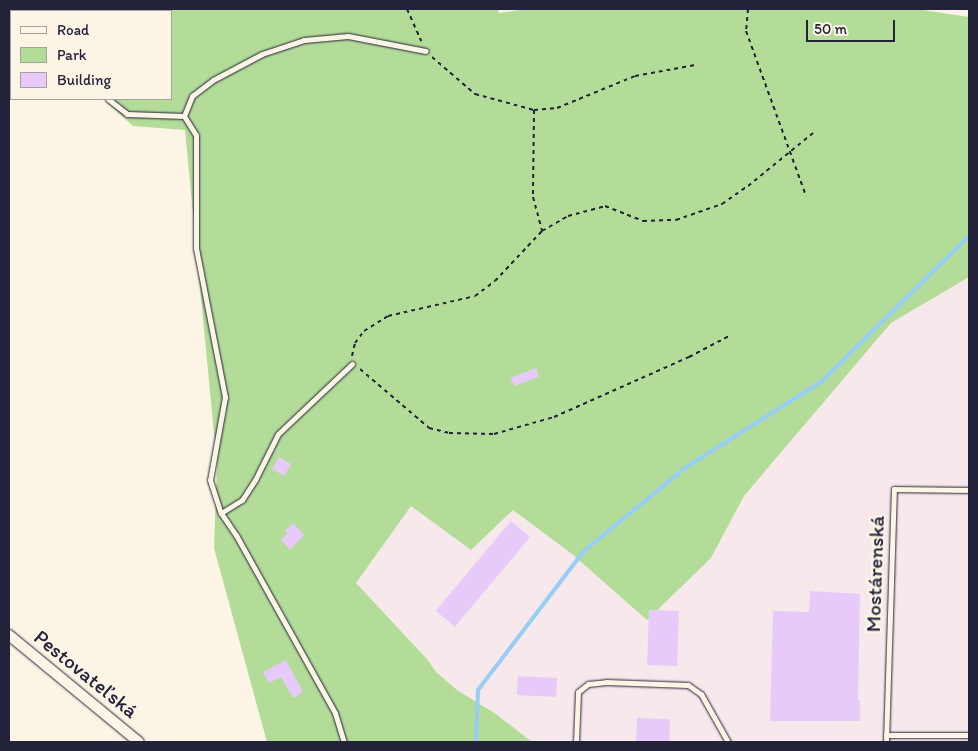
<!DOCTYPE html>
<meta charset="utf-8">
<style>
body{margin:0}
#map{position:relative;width:978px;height:751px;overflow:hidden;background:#fcf5e5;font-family:Itim,sans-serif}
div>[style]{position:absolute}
.built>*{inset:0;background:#f6e8eb}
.green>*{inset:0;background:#b3dc99}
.stream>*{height:4px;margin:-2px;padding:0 2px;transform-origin:2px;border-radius:2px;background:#98cdf6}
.building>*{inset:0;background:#e7caf9;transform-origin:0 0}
.path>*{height:2px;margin-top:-1px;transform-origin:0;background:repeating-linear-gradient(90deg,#22223b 0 4px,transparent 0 8px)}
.roads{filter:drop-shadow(0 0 1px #22223b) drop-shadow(0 0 1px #22223b)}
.lane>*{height:5px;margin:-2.5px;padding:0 2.5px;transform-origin:2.5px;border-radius:2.5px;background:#fcf5e5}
.street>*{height:10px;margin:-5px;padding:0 5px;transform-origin:5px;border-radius:5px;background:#fcf5e5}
span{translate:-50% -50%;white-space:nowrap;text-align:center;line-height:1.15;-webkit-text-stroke:5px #fcf5e5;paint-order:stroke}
.street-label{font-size:21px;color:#22223b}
.frame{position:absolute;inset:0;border:10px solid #22223b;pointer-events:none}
.legend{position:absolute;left:10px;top:10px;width:162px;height:90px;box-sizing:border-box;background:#fcf5e5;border:1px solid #a5a1a1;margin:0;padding:6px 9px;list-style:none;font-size:15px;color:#22223b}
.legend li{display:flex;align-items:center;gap:10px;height:25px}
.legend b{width:25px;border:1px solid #a5a1a1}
.scale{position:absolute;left:806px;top:20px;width:89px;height:22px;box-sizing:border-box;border:2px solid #22223b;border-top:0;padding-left:6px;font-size:15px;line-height:18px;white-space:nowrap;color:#22223b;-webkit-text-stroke:4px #fcf5e5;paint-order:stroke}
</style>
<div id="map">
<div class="built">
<i style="clip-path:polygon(969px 277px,969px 742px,532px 742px,496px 714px,457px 690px,436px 672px,427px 659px,356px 583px,411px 505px,471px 550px,513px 510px,572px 554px,711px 558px,744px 496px,891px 323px)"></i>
</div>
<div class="green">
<i style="clip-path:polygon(24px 9px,498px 9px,499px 13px,527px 9px,917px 9px,969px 17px,969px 277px,891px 323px,744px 496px,711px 558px,647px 620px,572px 554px,513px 510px,471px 550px,411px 506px,356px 583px,427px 659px,436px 672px,457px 690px,496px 714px,532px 742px,267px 742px,214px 548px,217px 465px,185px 130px,133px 126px,103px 99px,171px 99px,171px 11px,26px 11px)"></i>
</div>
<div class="stream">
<i style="left:476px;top:742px;width:52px;rotate:-87.8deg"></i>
<i style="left:478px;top:690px;width:175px;rotate:-52.7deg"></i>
<i style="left:584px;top:551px;width:131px;rotate:-39.4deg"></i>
<i style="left:685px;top:468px;width:162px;rotate:-32.4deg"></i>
<i style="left:822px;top:381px;width:206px;rotate:-44.6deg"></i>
</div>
<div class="building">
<i style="left:536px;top:368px;width:9px;height:27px;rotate:69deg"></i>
<i style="left:279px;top:457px;width:14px;height:14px;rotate:30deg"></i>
<i style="left:511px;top:521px;width:25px;height:117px;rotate:40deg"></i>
<i style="clip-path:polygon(293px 523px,304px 535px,290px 550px,281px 540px,287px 534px,285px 531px)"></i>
<i style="clip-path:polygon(810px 591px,860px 594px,858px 700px,860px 700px,860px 721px,770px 721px,773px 611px,809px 612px)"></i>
<i style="left:649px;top:610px;width:30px;height:55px;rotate:2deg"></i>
<i style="clip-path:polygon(286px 660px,303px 692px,293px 698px,281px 677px,269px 683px,263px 672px)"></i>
<i style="left:518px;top:676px;width:39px;height:19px;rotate:3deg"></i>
<i style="left:637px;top:718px;width:33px;height:24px;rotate:2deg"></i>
</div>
<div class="path">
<i style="left:407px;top:9px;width:35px;rotate:66deg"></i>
<i style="left:748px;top:9px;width:22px;rotate:95deg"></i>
<i style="left:746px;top:31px;width:176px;rotate:70deg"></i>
<i style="left:432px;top:57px;width:57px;rotate:40.7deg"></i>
<i style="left:475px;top:94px;width:61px;rotate:15.2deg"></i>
<i style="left:534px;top:110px;width:23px;rotate:-5deg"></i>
<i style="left:557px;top:108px;width:84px;rotate:-22.3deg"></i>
<i style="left:635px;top:76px;width:61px;rotate:-10.4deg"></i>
<i style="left:534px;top:110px;width:87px;rotate:90.7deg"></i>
<i style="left:533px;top:197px;width:35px;rotate:75deg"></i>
<i style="left:352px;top:356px;width:13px;rotate:-77deg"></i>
<i style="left:355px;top:343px;width:15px;rotate:-53deg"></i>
<i style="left:364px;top:331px;width:28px;rotate:-32deg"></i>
<i style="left:388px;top:316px;width:89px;rotate:-12.9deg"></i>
<i style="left:475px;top:296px;width:25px;rotate:-37deg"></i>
<i style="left:495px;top:281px;width:69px;rotate:-46.8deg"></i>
<i style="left:542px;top:231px;width:30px;rotate:-30deg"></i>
<i style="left:568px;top:216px;width:38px;rotate:-15deg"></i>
<i style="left:605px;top:206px;width:41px;rotate:21.5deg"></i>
<i style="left:643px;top:221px;width:33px;rotate:-2deg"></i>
<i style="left:676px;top:220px;width:49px;rotate:-19.2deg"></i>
<i style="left:722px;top:204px;width:32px;rotate:-35deg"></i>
<i style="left:748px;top:186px;width:84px;rotate:-39.2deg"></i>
<i style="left:360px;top:369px;width:91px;rotate:40.5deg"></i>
<i style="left:429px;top:428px;width:21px;rotate:14deg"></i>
<i style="left:449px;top:433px;width:45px;rotate:1.3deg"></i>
<i style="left:494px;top:434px;width:62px;rotate:-15.8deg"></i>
<i style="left:554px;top:417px;width:148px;rotate:-24deg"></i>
<i style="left:689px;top:357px;width:45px;rotate:-27.7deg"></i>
</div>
<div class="roads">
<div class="lane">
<i style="left:22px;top:9px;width:3px;rotate:45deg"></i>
<i style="left:108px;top:99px;width:24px;rotate:38deg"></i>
<i style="left:127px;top:114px;width:57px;rotate:2deg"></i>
<i style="left:184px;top:116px;width:22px;rotate:58deg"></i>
<i style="left:196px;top:135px;width:113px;rotate:90deg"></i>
<i style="left:196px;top:248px;width:152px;rotate:79deg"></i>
<i style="left:225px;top:397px;width:84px;rotate:100.2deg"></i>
<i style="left:210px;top:480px;width:35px;rotate:72deg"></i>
<i style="left:221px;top:513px;width:27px;rotate:56deg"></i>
<i style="left:236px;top:535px;width:204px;rotate:60.9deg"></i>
<i style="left:335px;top:713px;width:30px;rotate:73deg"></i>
<i style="left:184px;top:116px;width:22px;rotate:-68deg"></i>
<i style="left:192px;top:96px;width:26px;rotate:-37deg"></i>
<i style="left:213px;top:80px;width:55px;rotate:-28deg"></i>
<i style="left:262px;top:54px;width:44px;rotate:-18.4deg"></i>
<i style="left:304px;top:40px;width:44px;rotate:-5.2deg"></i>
<i style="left:348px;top:36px;width:79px;rotate:10.9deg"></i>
<i style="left:221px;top:513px;width:25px;rotate:-32deg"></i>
<i style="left:242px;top:500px;width:24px;rotate:-57deg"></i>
<i style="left:255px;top:480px;width:51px;rotate:-63.4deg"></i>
<i style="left:278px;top:434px;width:102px;rotate:-43.4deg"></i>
<i style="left:886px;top:735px;width:83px"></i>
<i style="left:576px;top:742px;width:50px;rotate:-87.7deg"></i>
<i style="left:578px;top:692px;width:13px;rotate:-39deg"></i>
<i style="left:588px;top:684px;width:18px;rotate:-6deg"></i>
<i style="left:606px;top:682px;width:82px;rotate:2.1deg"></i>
<i style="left:688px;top:685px;width:16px;rotate:35deg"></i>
<i style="left:701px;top:694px;width:55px;rotate:60.6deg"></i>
<i style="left:886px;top:742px;width:253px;rotate:-88.2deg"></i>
<i style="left:894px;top:489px;width:75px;rotate:0.8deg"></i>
</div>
<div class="street">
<i style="left:9px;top:635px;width:168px;rotate:39.5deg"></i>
</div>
</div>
<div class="street-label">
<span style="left:875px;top:574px;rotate:-88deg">Mostárenská</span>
<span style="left:86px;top:674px;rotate:39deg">Pestovateľská</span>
</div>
<div class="frame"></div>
<ul class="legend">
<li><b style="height:6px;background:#fcf5e5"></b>Road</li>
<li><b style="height:14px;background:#b3dc99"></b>Park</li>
<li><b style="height:14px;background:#e7caf9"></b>Building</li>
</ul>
<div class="scale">50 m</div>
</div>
